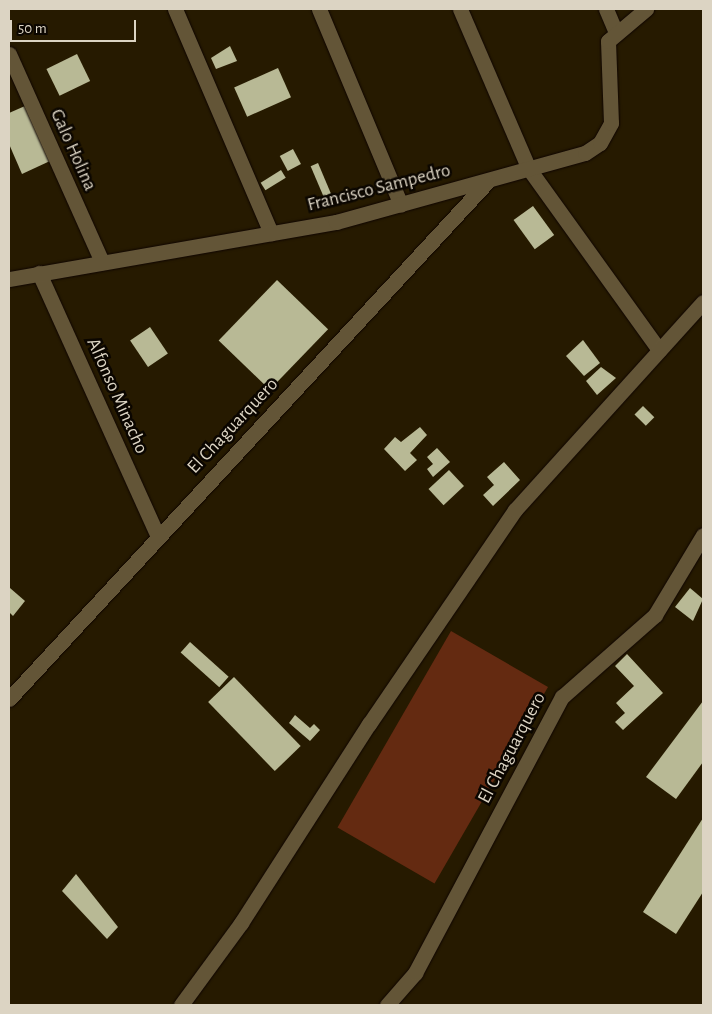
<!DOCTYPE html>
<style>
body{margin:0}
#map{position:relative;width:712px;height:1014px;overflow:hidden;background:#261a00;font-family:"Alegreya Sans",sans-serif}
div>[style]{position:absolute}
.green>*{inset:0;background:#642a11;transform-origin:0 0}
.building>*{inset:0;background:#b8b995;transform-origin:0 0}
.roads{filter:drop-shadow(0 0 1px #0f0500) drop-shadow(0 0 1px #0f0500)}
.minor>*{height:15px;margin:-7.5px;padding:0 7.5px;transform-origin:7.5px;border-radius:7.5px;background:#635537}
span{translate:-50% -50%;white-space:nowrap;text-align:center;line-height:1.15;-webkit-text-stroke:5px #0b0600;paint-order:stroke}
.street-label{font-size:19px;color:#dcd4c3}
.frame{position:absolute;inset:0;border:10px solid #dcd4c3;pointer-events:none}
.scale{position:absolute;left:10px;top:20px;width:126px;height:22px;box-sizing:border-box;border:2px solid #dcd4c3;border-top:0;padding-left:6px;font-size:15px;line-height:18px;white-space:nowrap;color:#dcd4c3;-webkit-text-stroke:4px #0b0600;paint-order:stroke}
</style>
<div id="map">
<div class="green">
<i style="left:451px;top:631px;width:112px;height:227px;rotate:30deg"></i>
</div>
<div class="building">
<i style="clip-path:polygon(230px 46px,237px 61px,216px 69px,211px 58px)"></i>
<i style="left:77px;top:54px;width:30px;height:34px;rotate:64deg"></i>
<i style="left:278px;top:68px;width:32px;height:48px;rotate:66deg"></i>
<i style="clip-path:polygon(25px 106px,50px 161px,22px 174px,9px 144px,9px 113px)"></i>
<i style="left:293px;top:149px;width:17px;height:15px;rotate:62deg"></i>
<i style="left:318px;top:163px;width:33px;height:8px;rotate:67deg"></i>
<i style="left:281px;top:170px;width:9px;height:24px;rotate:58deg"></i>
<i style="left:533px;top:206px;width:36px;height:24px;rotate:54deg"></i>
<i style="left:277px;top:280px;width:71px;height:84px;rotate:44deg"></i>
<i style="left:150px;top:327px;width:32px;height:24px;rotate:56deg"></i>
<i style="clip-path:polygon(583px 340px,600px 363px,584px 376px,566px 356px)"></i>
<i style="clip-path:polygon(601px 367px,616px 378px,597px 395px,586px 381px)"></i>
<i style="left:643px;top:406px;width:16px;height:12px;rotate:45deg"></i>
<i style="clip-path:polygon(420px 427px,427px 435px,410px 453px,417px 460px,405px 471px,384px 449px,395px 437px,401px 442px)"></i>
<i style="clip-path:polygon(437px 448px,450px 462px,433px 477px,427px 469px,433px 464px,427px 457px)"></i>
<i style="clip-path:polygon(504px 462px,520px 480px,493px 506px,483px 495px,494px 485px,487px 477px)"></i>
<i style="left:449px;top:470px;width:22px;height:28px;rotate:47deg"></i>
<i style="clip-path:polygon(10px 588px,25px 601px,13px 616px,9px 612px)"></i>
<i style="clip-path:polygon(690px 588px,703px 599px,693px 621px,675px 607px)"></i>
<i style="left:190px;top:642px;width:52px;height:14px;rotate:42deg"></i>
<i style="clip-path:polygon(627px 654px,663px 693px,623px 730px,615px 722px,625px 713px,616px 703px,634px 686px,615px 666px)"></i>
<i style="left:234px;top:677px;width:96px;height:36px;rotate:46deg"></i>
<i style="clip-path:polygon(703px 701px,703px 762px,676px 799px,646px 777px)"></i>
<i style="clip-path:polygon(295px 715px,310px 728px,314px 724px,320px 730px,310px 741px,289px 723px)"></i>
<i style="clip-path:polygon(703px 818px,703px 892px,676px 934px,643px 912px)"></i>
<i style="clip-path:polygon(76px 874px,118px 927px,107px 939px,62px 891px)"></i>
</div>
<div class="roads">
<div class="minor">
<i style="left:175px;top:9px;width:244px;rotate:66.8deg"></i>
<i style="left:319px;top:9px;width:212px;rotate:67.3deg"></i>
<i style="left:460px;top:9px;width:174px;rotate:66.7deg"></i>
<i style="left:529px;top:169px;width:223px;rotate:54.3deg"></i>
<i style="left:606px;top:9px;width:26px;rotate:67deg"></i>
<i style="left:9px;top:54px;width:228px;rotate:65.9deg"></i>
<i style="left:39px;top:273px;width:289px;rotate:65.7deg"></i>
<i style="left:9px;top:279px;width:332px;rotate:-9.9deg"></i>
<i style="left:336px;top:222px;width:258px;rotate:-15.5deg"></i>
<i style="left:585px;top:153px;width:18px;rotate:-34deg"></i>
<i style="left:600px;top:143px;width:23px;rotate:-61deg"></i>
<i style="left:611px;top:123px;width:82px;rotate:-92.1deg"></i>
<i style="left:608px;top:41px;width:50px;rotate:-40.1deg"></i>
<i style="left:9px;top:699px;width:704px;rotate:-47.24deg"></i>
<i style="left:181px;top:1005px;width:102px;rotate:-53.8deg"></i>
<i style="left:241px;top:923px;width:237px;rotate:-57.3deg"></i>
<i style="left:369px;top:724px;width:259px;rotate:-55.7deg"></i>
<i style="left:515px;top:510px;width:280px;rotate:-47.9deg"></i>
<i style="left:387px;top:1005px;width:43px;rotate:-48.8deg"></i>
<i style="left:415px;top:973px;width:313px;rotate:-62deg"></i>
<i style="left:562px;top:697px;width:124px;rotate:-41.4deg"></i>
<i style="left:655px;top:615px;width:93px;rotate:-59deg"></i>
</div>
</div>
<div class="street-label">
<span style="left:73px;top:150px;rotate:66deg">Galo Holina</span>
<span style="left:379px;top:188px;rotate:-14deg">Francisco Sampedro</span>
<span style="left:117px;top:396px;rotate:66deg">Alfonso Minacho</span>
<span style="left:233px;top:426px;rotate:-47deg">El Chaguarquero</span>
<span style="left:512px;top:748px;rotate:-62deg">El Chaguarquero</span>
</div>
<div class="frame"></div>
<div class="scale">50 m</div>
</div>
